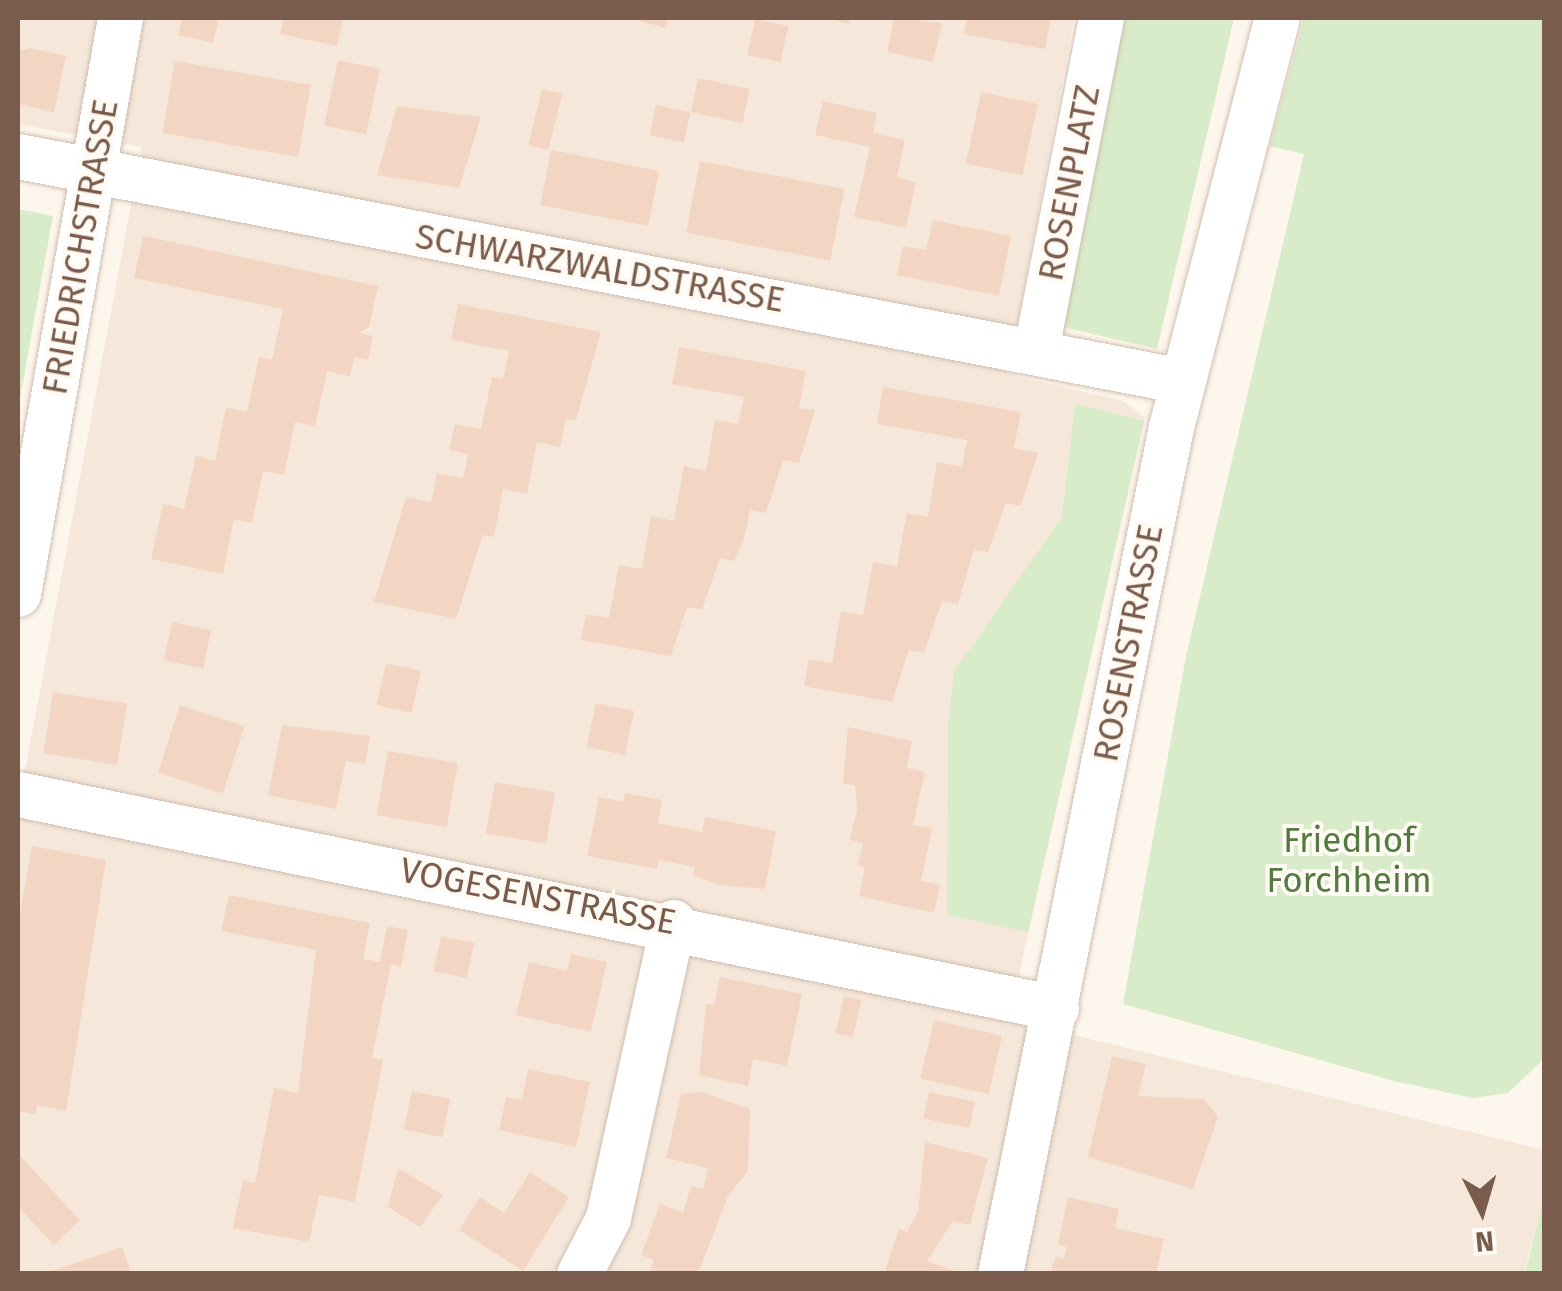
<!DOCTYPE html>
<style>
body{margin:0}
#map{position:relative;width:1562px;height:1291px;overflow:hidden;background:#fdf6ec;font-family:"Fira Sans",sans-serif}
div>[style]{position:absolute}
.residential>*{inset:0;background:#f5e8da}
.green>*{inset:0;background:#d8ecc9}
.building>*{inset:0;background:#f3d5c3;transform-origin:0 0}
.roads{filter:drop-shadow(0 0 2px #d1beb0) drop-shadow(0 0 2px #d1beb0)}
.minor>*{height:45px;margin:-22.5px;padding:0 22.5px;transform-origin:22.5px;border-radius:22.5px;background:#fff}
span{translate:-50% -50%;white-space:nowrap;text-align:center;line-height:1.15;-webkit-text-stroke:8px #fffaf3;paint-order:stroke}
.street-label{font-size:35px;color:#7a5c4d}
.park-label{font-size:35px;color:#537a41}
.frame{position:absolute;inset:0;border:20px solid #7a5c4d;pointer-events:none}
.north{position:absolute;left:1432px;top:1161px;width:100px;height:100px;-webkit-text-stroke:8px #fffaf3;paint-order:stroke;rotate:175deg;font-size:28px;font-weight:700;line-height:40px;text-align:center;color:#7a5c4d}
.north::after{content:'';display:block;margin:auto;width:35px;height:45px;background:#7a5c4d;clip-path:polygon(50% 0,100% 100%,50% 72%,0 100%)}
</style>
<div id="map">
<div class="residential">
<i style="clip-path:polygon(18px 18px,1074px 18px,1008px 374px,1123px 401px,1145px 418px,1009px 1019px,1544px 1150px,1544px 1196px,1524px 1273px,18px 1273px,18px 808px,142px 147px,18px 124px)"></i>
</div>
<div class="green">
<i style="clip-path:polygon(1117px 18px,1234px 18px,1157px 349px,1059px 326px)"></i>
<i style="clip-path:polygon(1304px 18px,1544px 18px,1544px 1059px,1508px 1093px,1473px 1098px,1394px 1081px,1123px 1004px,1186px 656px,1304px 154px,1270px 146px)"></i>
<i style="clip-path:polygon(18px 209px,53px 216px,18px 409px)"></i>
<i style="clip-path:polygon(1075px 404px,1144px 421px,1028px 932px,947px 915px,948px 726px,954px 672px,1062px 517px)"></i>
<i style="clip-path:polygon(1544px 1196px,1544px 1273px,1525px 1273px)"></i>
</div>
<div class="building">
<i style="clip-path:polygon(182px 18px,219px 18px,213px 43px,178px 35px)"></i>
<i style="clip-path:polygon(284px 18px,343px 18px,337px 46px,280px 34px)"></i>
<i style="clip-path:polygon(629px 18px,668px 18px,666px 28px)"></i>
<i style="clip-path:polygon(824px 18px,851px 18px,850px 24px)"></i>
<i style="clip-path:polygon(894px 18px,942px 23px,933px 62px,887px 52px)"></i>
<i style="clip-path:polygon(967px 18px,1051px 18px,1045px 49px,964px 34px)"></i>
<i style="left:755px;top:19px;width:34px;height:37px;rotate:12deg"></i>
<i style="clip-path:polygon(29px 48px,66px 56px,54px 112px,18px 104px,18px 52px)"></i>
<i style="left:338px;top:60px;width:43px;height:67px;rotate:12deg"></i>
<i style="left:175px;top:61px;width:138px;height:73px;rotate:10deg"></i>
<i style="left:698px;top:78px;width:53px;height:35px;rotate:12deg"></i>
<i style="left:542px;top:89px;width:21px;height:58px;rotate:14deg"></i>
<i style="left:981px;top:92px;width:58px;height:73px;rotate:12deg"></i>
<i style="clip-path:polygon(823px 101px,877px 113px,873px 133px,905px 140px,897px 177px,916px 182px,906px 228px,854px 217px,870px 147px,815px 135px)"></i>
<i style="left:656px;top:105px;width:35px;height:31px;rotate:12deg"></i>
<i style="clip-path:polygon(397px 106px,481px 117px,459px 188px,377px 175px)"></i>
<i style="left:551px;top:150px;width:110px;height:56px;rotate:11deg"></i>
<i style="left:700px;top:161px;width:147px;height:73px;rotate:11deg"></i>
<i style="clip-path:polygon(933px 220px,1011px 236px,999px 296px,897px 275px,903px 246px,926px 250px)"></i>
<i style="clip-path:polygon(143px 236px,378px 286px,369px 327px,359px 333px,373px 336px,368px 360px,354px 357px,350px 376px,327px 371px,315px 426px,295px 422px,284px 475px,263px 471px,252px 523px,234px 519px,223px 574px,151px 559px,163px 504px,184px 509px,196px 456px,215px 461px,226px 407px,247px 412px,259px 357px,272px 360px,283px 309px,134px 278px)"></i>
<i style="clip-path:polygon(458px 304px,601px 332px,576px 420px,566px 419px,560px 447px,537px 442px,527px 494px,503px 489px,494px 537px,483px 535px,456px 619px,374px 602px,406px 497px,431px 502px,437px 473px,463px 478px,468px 454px,449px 450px,455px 424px,481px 429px,492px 377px,503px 379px,509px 351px,451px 340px)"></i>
<i style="clip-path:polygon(679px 347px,806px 371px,799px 408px,815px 410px,799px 463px,783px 460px,766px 513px,750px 510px,744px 540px,734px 561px,720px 558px,702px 610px,687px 607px,671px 656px,581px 640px,586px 614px,609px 618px,619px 565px,642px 569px,651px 516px,674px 521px,684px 466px,706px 471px,715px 420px,738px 424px,744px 397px,672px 384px)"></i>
<i style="clip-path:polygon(883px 387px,1021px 412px,1014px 448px,1038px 453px,1021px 506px,1006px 503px,988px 552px,974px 550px,958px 604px,942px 601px,924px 653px,909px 650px,892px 702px,804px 686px,809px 659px,832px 663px,841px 612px,863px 615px,873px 562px,897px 566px,907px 513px,928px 517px,937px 462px,962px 467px,967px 440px,877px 424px)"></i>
<i style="left:172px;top:622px;width:40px;height:39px;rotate:12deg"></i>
<i style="left:386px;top:663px;width:36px;height:43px;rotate:13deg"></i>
<i style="left:53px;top:692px;width:75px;height:62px;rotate:9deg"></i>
<i style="left:596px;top:703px;width:39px;height:45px;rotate:12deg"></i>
<i style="left:180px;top:705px;width:68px;height:71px;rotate:18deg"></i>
<i style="clip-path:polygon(282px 725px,370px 736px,365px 764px,346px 761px,336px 809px,268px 795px)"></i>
<i style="clip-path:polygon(848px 727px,912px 741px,907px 768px,925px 772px,913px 825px,932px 828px,921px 881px,940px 885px,934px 913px,859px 896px,865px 867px,858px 865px,863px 843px,850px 840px,857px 810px,855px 786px,843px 783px)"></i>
<i style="left:388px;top:751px;width:71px;height:65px;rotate:10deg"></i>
<i style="left:495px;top:782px;width:61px;height:52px;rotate:10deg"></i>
<i style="clip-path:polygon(625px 793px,662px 800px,658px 823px,702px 832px,705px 817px,776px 831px,765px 889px,719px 885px,693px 875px,695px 867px,659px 860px,657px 869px,587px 856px,599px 797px,623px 802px)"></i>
<i style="clip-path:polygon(32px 846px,106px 860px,66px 1111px,37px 1105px,36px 1115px,19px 1111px,18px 1100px,18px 923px)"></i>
<i style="clip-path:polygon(229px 895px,370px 923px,363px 959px,380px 962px,387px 926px,408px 930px,401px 967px,391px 964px,372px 1058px,383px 1060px,355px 1202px,319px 1195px,309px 1242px,233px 1228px,243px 1180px,255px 1183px,274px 1088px,298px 1093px,316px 950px,221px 931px)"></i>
<i style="left:441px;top:936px;width:34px;height:36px;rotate:12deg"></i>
<i style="clip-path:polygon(571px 954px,607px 962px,591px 1032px,516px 1015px,529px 962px,567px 971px)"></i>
<i style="clip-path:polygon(720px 977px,802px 994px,787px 1066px,753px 1059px,748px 1086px,699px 1075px,706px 1004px,714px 1005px)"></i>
<i style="left:844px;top:996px;width:18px;height:38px;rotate:13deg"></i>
<i style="left:934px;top:1020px;width:70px;height:60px;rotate:13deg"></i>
<i style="clip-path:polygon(1112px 1056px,1146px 1064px,1138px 1096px,1204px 1099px,1218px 1117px,1193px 1189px,1088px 1157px)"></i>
<i style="clip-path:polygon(528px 1069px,590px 1082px,576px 1147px,499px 1130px,506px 1097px,522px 1100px)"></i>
<i style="left:412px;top:1091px;width:39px;height:39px;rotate:12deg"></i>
<i style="clip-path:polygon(702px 1092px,750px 1109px,748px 1171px,728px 1196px,698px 1274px,649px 1274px,654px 1260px,641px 1255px,660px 1204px,683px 1212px,691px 1186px,703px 1189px,708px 1168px,666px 1158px,681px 1094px)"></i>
<i style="left:929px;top:1092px;width:47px;height:27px;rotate:12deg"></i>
<i style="clip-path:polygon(925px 1142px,988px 1158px,970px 1225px,953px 1221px,927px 1261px,963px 1274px,884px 1274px,899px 1229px,907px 1232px,918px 1212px)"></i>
<i style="clip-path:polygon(18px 1154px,80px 1220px,54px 1245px,18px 1207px)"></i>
<i style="clip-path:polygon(398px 1168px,443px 1195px,420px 1227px,388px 1207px)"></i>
<i style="clip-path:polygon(530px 1172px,569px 1197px,523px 1271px,459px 1230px,480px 1197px,504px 1213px)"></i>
<i style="clip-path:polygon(1068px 1197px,1119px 1209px,1115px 1228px,1164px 1239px,1156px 1274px,1051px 1272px,1055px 1257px,1064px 1259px,1067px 1246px,1058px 1244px)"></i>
<i style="clip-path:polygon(122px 1247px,132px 1274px,47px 1274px,46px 1273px)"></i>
</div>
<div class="roads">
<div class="minor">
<i style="left:18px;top:156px;width:1186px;rotate:10.94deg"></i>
<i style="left:1036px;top:349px;width:337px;rotate:-78.9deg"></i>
<i style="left:18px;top:594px;width:585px;rotate:-79.96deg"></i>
<i style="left:18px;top:794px;width:1060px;rotate:11.65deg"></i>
<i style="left:579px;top:1274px;width:63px;rotate:-62.6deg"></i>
<i style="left:608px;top:1218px;width:303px;rotate:-77.6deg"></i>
<i style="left:1000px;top:1274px;width:864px;rotate:-78.59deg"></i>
<i style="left:1171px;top:427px;width:423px;rotate:-75.5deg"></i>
</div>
</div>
<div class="street-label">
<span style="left:1069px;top:183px;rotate:-79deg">ROSENPLATZ</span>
<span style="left:80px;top:247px;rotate:-80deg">FRIEDRICHSTRASSE</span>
<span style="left:600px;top:268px;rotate:10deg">SCHWARZWALDSTRASSE</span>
<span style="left:1128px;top:643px;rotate:-79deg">ROSENSTRASSE</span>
<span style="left:538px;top:896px;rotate:11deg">VOGESENSTRASSE</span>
</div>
<div class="park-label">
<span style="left:1349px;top:860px">Friedhof<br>Forchheim</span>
</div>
<div class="frame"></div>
<div class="north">N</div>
</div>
